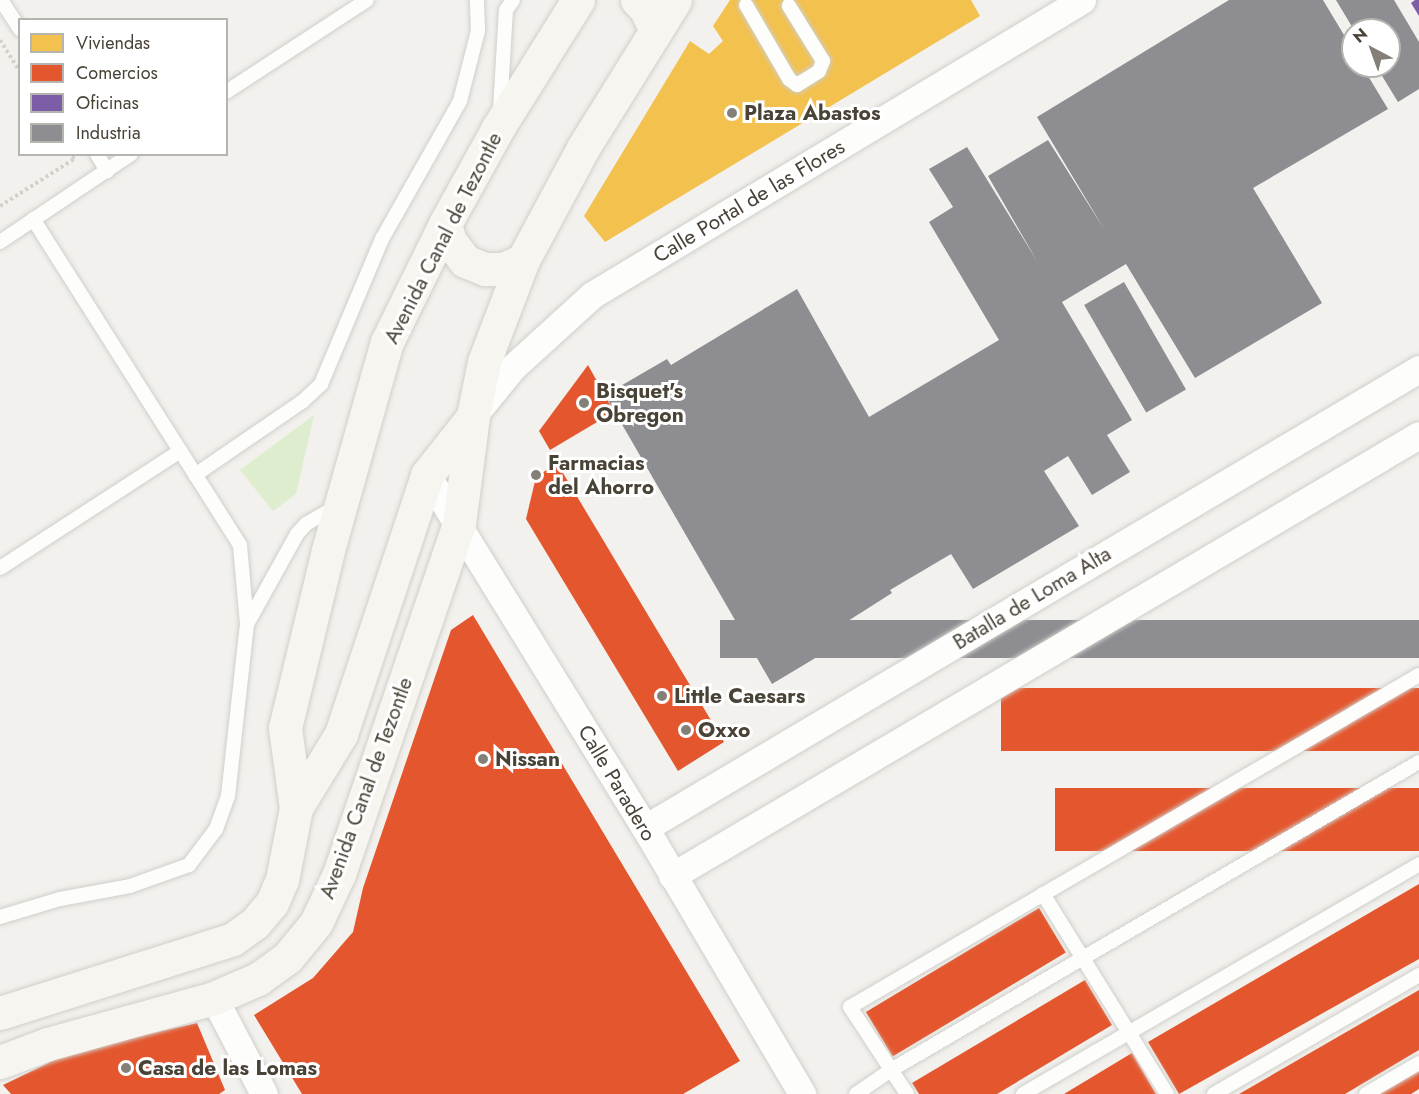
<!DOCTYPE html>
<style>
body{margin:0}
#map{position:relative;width:1419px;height:1094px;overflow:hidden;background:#f2f1ed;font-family:Jost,sans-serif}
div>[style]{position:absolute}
.green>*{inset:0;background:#ddedcd}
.homes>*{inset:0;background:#f2c14e}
.shops>*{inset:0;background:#e4572e;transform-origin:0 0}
.offices>*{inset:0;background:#7b5ea7}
.industry>*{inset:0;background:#8d8d92;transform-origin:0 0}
.path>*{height:4px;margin-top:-2px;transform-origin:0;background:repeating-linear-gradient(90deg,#d2d1cb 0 3px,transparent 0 6px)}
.roads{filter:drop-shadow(0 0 2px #d0cfca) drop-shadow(0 0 2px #d0cfca)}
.service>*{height:14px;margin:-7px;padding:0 7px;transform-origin:7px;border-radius:7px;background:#fdfdfc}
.minor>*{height:27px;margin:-13.5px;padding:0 13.5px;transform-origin:13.5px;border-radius:13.5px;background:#fdfdfc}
.secondary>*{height:33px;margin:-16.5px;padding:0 16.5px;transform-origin:16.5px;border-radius:16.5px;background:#f7f5f0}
.dots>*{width:16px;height:16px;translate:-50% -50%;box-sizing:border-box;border:3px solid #fff;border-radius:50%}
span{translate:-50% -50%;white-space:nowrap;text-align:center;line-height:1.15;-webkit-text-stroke:6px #fff;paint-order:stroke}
.poi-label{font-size:21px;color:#494337;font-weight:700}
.left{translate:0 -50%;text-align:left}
.street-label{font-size:21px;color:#494337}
.legend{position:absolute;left:18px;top:18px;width:210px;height:138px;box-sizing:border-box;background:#fff;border:2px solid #b6b4af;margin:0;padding:8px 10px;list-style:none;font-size:18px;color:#494337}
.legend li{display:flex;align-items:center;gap:12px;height:30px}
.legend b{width:30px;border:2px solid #b6b4af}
.north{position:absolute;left:1341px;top:18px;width:60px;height:60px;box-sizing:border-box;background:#fff;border:2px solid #b6b4af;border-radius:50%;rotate:319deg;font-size:16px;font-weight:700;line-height:24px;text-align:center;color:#494337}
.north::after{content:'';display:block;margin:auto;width:21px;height:27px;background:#848077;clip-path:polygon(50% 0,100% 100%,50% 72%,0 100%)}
</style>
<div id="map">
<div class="green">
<i style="clip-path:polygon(314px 415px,296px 494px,273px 511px,240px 470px)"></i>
</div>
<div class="homes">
<i style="clip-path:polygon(730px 0,971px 0,980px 16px,605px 242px,584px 216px,690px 41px,709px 54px,723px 41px,713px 26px)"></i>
</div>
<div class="shops">
<i style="clip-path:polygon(588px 365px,614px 412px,550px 450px,539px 431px)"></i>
<i style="clip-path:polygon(557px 463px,724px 742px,678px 771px,526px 519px,536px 477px)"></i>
<i style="clip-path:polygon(473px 615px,740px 1061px,683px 1094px,302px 1094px,254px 1015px,313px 978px,353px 932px,363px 888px,451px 630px)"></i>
<i style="left:1419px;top:688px;width:63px;height:418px;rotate:90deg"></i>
<i style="left:1419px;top:788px;width:63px;height:364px;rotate:90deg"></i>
<i style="clip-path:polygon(1419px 884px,1419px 959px,1179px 1094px,1148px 1042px)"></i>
<i style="left:1039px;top:908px;width:52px;height:202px;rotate:59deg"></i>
<i style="clip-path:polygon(1085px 980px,1112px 1025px,997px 1094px,919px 1094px,912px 1083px)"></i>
<i style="clip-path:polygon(1419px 990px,1419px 1050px,1345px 1094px,1239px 1094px)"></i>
<i style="clip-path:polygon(197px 1023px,225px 1090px,219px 1094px,11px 1094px,3px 1085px,71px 1052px)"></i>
<i style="clip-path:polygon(1132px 1053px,1156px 1094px,1064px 1094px)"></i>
<i style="clip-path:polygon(1419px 1068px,1419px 1089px,1411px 1094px,1375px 1094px)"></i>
</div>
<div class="offices">
<i style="clip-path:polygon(1415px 0,1419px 0,1419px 16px,1411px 3px)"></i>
</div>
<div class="industry">
<i style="clip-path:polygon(1229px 0,1323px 0,1353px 50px,1353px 66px,1362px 66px,1388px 109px,1253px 188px,1322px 303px,1195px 378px,1126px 264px,1062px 302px,1132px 420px,1107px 435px,1130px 472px,1092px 495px,1068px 456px,1044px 471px,1079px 526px,973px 589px,951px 554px,890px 590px,892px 593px,829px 633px,837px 645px,772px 684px,605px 395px,667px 359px,671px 365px,797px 289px,869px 417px,999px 340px,929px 222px,953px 207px,929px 169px,967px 147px,1037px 261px,988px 176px,1048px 140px,1104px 229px,1037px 117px)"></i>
<i style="clip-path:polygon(1336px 0,1394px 0,1419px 42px,1419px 89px,1398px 102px,1376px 66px,1389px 66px,1389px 30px,1354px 30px)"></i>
<i style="left:1124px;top:282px;width:124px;height:46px;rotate:60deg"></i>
<i style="left:1419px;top:620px;width:38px;height:699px;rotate:90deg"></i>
</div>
<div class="path">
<i style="left:0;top:40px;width:38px;rotate:58deg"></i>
<i style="left:0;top:206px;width:88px;rotate:-32.4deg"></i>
<i style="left:74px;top:159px;width:6px;rotate:-121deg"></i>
</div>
<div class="roads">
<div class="service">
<i style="left:1px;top:0;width:35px;rotate:57deg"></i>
<i style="left:746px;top:5px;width:86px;rotate:59.8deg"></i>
<i style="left:789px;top:79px;width:10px;rotate:37deg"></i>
<i style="left:797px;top:85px;width:26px;rotate:-32deg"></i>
<i style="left:819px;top:71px;width:11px;rotate:-68deg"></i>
<i style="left:823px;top:61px;width:65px;rotate:-121.7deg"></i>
<i style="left:226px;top:92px;width:168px;rotate:-33.1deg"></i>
<i style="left:500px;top:110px;width:100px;rotate:-86.6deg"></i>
<i style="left:506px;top:10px;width:12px;rotate:-55deg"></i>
<i style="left:97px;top:154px;width:20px;rotate:60deg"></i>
<i style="left:0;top:242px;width:158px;rotate:-33.9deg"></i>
<i style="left:195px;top:475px;width:131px;rotate:-34.4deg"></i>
<i style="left:303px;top:401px;width:25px;rotate:-43deg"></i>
<i style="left:321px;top:384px;width:157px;rotate:-67.2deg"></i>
<i style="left:382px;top:239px;width:159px;rotate:-60.5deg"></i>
<i style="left:460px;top:101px;width:72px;rotate:-75.6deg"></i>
<i style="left:478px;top:31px;width:31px;rotate:-92deg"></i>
<i style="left:0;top:568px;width:215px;rotate:-33deg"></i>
<i style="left:247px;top:624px;width:103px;rotate:-60.9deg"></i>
<i style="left:297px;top:534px;width:13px;rotate:-48deg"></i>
<i style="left:306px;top:524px;width:36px;rotate:-30deg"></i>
<i style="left:1043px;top:894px;width:235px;rotate:58.2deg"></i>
<i style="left:0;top:917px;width:63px;rotate:-16.7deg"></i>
<i style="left:60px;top:899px;width:71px;rotate:-10.5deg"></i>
<i style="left:130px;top:886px;width:63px;rotate:-19.6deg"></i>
<i style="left:189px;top:865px;width:45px;rotate:-53.1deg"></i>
<i style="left:216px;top:829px;width:35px;rotate:-70deg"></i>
<i style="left:228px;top:796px;width:173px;rotate:-83.7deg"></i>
<i style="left:247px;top:624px;width:79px;rotate:-95.1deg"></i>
<i style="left:240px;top:545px;width:386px;rotate:-122.4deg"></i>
<i style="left:856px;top:1094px;width:42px;rotate:-34.4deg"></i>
<i style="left:891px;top:1070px;width:611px;rotate:-30.26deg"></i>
<i style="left:907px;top:1094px;width:104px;rotate:-123.2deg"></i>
<i style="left:850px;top:1007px;width:659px;rotate:-30.26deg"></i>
<i style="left:1023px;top:1094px;width:458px;rotate:-30.1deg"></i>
<i style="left:1214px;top:1094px;width:237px;rotate:-30.1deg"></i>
<i style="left:1366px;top:1094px;width:61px;rotate:-30.3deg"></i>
</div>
<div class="minor">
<i style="left:473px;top:416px;width:63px;rotate:-50.8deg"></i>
<i style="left:513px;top:367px;width:107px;rotate:-42.3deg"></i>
<i style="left:592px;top:295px;width:572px;rotate:-31.05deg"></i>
<i style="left:427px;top:475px;width:415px;rotate:58.3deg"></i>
<i style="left:645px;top:828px;width:309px;rotate:59.4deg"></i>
<i style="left:645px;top:828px;width:900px;rotate:-30.67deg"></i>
<i style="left:672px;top:876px;width:867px;rotate:-30.56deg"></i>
<i style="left:214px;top:998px;width:108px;rotate:62.5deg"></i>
</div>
<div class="secondary">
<i style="left:637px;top:0;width:11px;rotate:45deg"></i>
<i style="left:645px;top:8px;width:25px;rotate:64deg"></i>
<i style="left:445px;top:224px;width:18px;rotate:74deg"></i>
<i style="left:450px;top:241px;width:25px;rotate:53deg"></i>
<i style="left:465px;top:261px;width:22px;rotate:22deg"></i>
<i style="left:485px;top:269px;width:18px"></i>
<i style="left:503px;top:269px;width:22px;rotate:-24deg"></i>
<i style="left:296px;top:808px;width:87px;rotate:-58.7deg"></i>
<i style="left:341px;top:734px;width:273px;rotate:-71.6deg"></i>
<i style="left:427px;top:475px;width:73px;rotate:-51.7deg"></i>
<i style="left:0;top:1013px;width:244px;rotate:-17.6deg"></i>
<i style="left:233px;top:939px;width:27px;rotate:-36deg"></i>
<i style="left:255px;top:923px;width:26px;rotate:-50deg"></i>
<i style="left:272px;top:903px;width:25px;rotate:-67deg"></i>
<i style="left:282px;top:880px;width:73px;rotate:-79deg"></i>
<i style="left:296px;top:808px;width:81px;rotate:-97.8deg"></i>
<i style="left:285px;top:728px;width:183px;rotate:-76.4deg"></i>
<i style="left:328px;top:550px;width:216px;rotate:-74.2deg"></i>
<i style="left:387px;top:342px;width:131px;rotate:-63.8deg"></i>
<i style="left:445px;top:224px;width:110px;rotate:-61.1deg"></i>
<i style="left:498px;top:128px;width:151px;rotate:-58deg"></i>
<i style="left:0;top:1062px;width:51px;rotate:-20.6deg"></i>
<i style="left:48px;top:1044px;width:172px;rotate:-15.5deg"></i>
<i style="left:214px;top:998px;width:48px;rotate:-23.4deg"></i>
<i style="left:258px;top:979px;width:37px;rotate:-36deg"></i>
<i style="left:288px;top:957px;width:44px;rotate:-50.5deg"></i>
<i style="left:316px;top:923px;width:54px;rotate:-64.9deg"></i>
<i style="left:339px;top:874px;width:370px;rotate:-71.1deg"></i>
<i style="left:459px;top:524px;width:109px;rotate:-82.6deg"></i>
<i style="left:473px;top:416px;width:55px;rotate:-78.5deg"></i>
<i style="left:484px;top:362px;width:109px;rotate:-69.1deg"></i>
<i style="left:523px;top:260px;width:127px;rotate:-61.8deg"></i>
<i style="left:583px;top:148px;width:174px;rotate:-58.1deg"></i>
</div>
</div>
<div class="dots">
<i style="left:732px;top:113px;background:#848077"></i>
<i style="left:584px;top:403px;background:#848077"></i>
<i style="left:536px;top:475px;background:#848077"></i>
<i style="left:662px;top:696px;background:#848077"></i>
<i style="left:686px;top:730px;background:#848077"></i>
<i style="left:483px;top:759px;background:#848077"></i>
<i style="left:126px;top:1068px;background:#848077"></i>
</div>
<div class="poi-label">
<span class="left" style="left:744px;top:113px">Plaza Abastos</span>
<span class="left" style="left:596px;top:403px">Bisquet's<br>Obregon</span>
<span class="left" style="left:548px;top:475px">Farmacias<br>del Ahorro</span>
<span class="left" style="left:674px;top:696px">Little Caesars</span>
<span class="left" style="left:698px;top:730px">Oxxo</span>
<span class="left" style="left:495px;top:759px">Nissan</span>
<span class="left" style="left:138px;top:1068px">Casa de las Lomas</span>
</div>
<div class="street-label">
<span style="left:749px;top:201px;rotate:-31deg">Calle Portal de las Flores</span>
<span style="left:443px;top:238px;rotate:-63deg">Avenida Canal de Tezontle</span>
<span style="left:1032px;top:598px;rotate:-31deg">Batalla de Loma Alta</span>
<span style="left:617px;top:783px;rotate:59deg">Calle Paradero</span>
<span style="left:366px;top:788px;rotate:-70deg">Avenida Canal de Tezontle</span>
</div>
<ul class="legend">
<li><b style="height:16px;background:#f2c14e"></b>Viviendas</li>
<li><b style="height:16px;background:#e4572e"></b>Comercios</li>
<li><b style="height:16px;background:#7b5ea7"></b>Oficinas</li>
<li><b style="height:16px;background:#8d8d92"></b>Industria</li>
</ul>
<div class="north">N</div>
</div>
